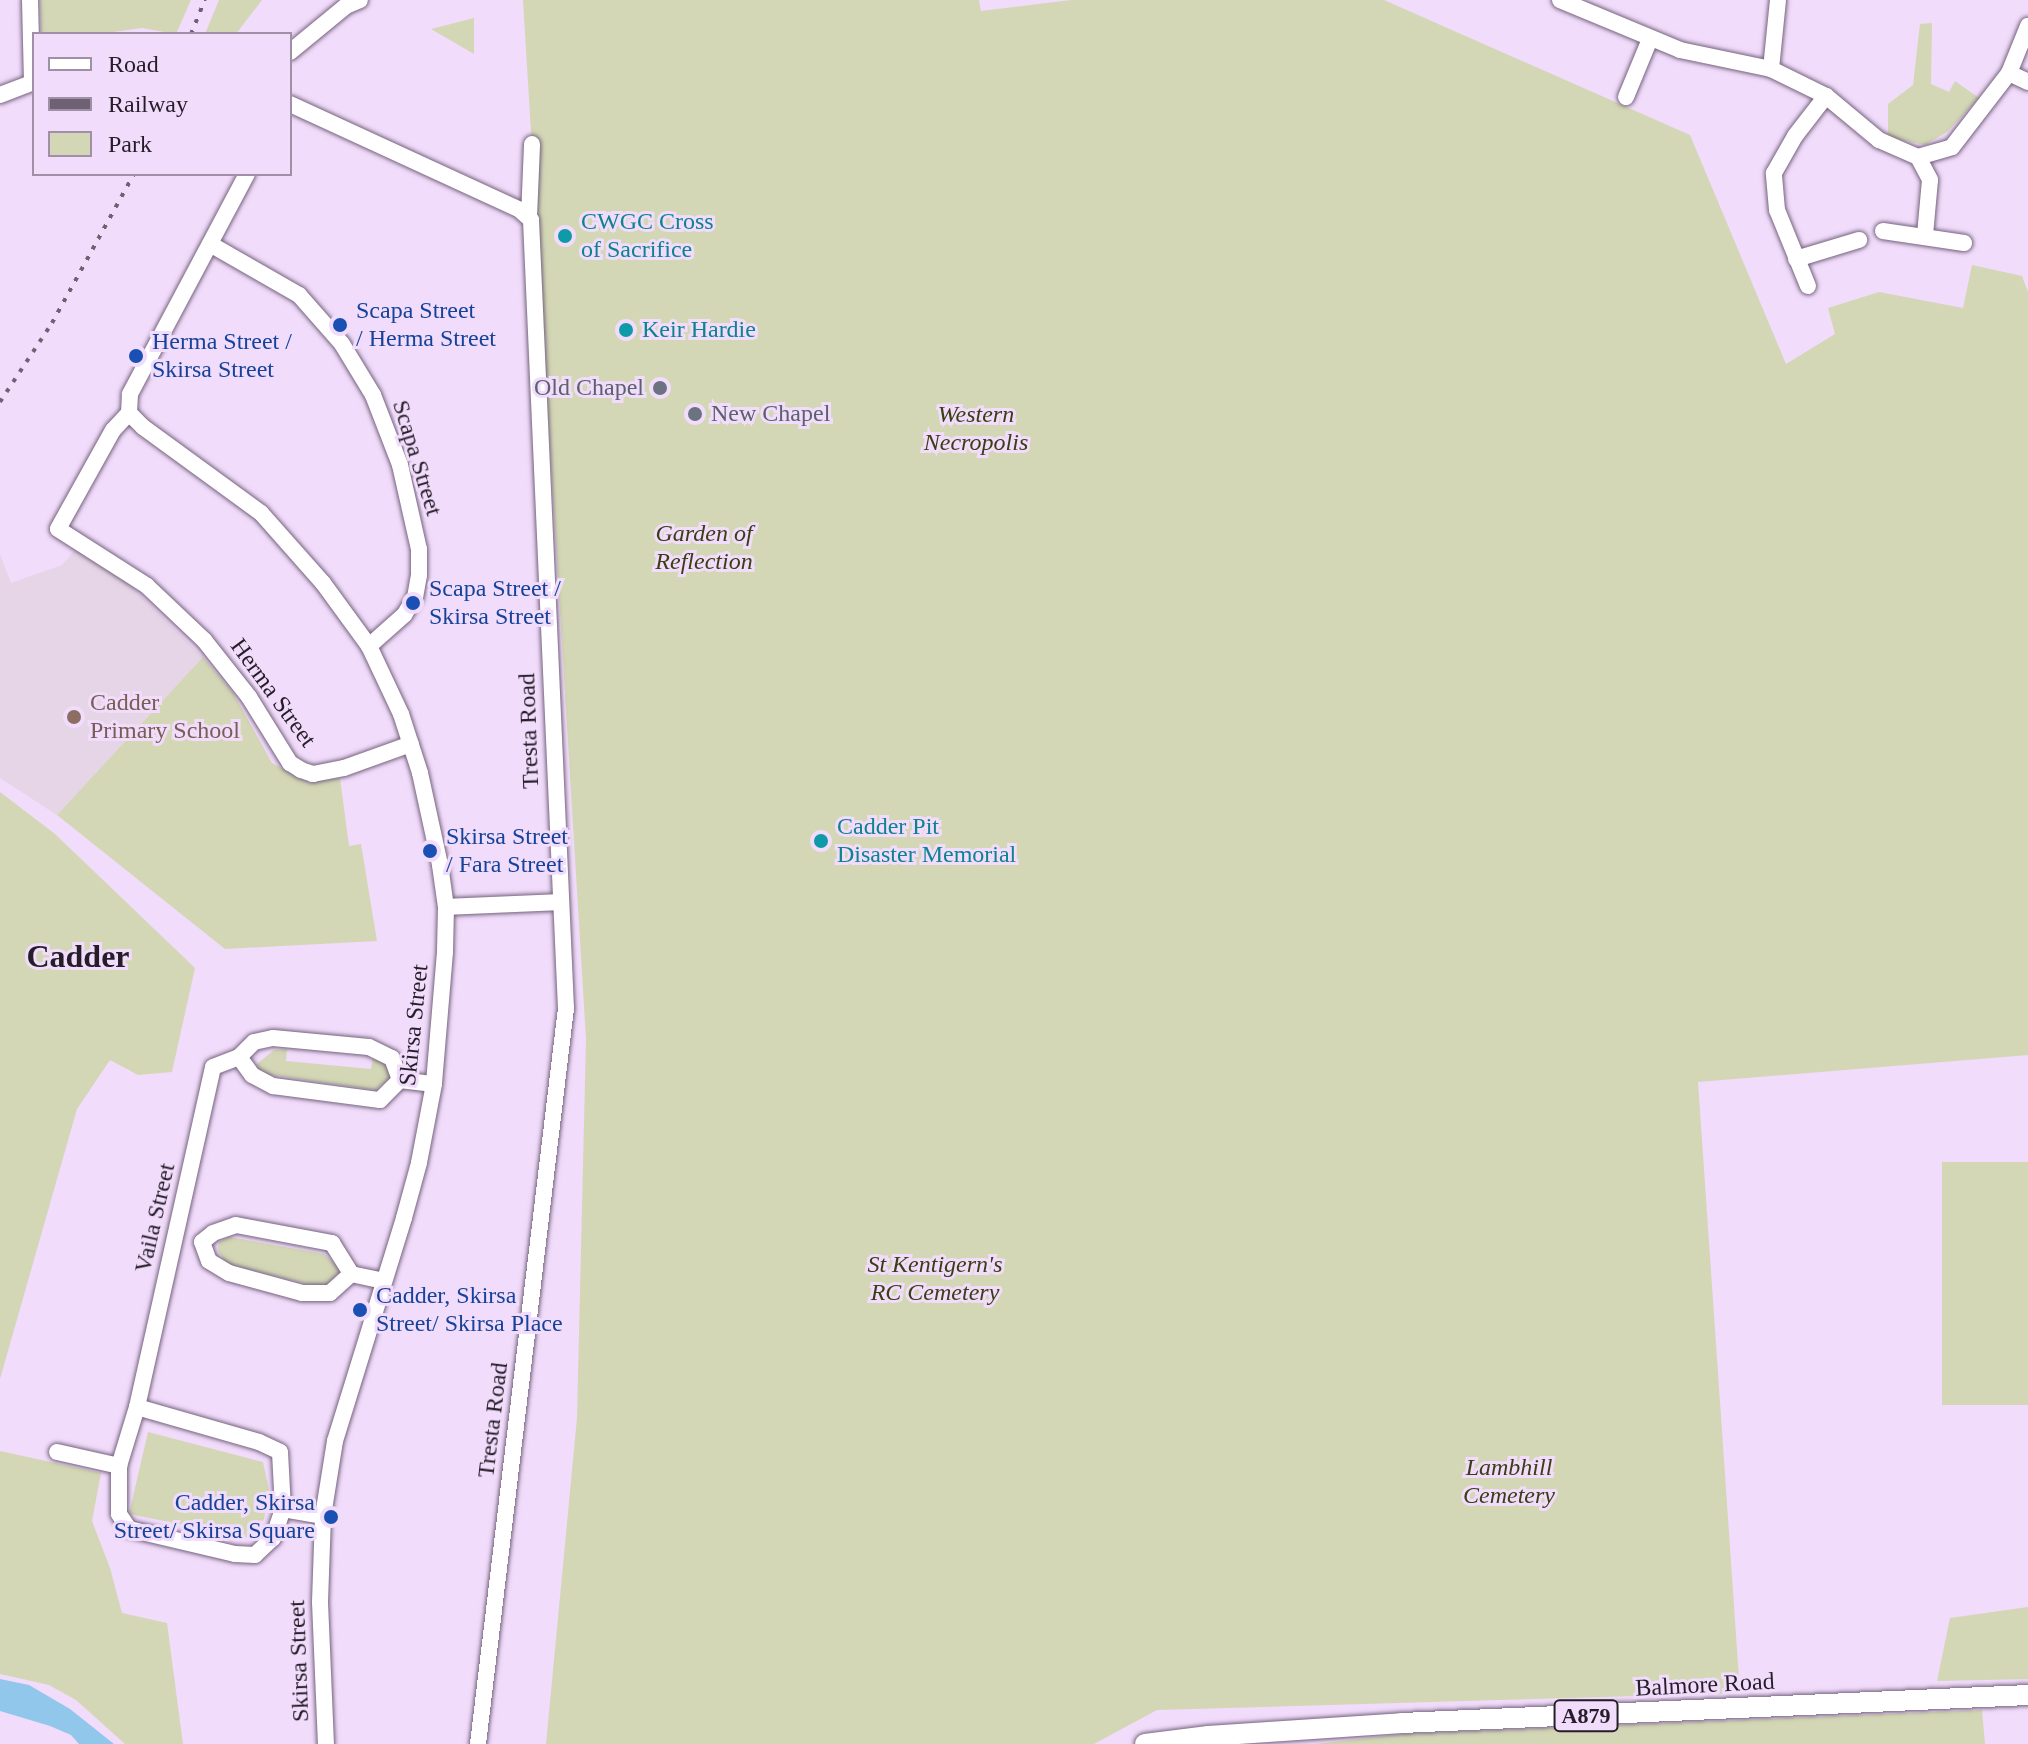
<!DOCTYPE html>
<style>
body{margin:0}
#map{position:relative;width:2028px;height:1744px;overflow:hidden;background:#f1dcfb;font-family:"Times New Roman",serif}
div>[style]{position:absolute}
.education>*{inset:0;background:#e5d5e7}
.green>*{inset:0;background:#d3d7b5;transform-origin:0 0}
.water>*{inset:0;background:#91c7eb}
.roads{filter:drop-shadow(0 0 2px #75637e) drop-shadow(0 0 2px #75637e)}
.minor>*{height:16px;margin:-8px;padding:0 8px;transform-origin:8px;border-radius:8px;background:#fff}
.major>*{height:20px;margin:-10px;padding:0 10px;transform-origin:10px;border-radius:10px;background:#fff}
.rail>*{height:4px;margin-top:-2px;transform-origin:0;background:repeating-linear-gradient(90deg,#6d6173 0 4px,transparent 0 12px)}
.dots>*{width:22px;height:22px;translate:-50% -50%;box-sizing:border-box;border:4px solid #f1dcfb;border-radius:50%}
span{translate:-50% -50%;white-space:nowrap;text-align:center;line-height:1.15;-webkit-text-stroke:6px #f1dcfb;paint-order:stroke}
.shield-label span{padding:2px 6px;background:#f1dcfb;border:2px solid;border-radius:6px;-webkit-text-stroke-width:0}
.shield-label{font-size:22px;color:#251d28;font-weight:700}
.culture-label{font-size:24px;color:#0d838f}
.left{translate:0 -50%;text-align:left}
.transit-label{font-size:24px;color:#164399}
.right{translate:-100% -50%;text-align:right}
.worship-label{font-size:24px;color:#5b616d}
.park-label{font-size:24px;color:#3b3e13;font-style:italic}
.street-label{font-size:24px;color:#251d28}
.education-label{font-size:24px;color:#785e54}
.district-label{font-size:32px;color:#251d28;font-weight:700}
.legend{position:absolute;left:32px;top:32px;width:260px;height:144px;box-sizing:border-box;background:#f1dcfb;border:2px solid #9f90a7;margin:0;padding:10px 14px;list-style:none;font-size:24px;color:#251d28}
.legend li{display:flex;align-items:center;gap:16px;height:40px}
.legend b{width:40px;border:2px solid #9f90a7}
</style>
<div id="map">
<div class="education">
<i style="clip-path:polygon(75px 550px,124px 579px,203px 657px,57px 815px,0 778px,0 554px,11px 583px,62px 565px)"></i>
</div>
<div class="green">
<i style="clip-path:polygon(40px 0,191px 0,176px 34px,142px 28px,99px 34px,41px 34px)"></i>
<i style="clip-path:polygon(219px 0,262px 0,236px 34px,205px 34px)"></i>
<i style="clip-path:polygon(523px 0,979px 0,981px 11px,1071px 0,1384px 0,1690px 135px,1786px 364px,1835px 334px,1828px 308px,1879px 292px,1963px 308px,1972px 265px,2022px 276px,2028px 292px,2028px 1055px,1698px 1082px,1740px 1693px,1157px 1710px,1094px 1744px,546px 1744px,577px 1418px,586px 1039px)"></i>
<i style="clip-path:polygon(474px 18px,474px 54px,431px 29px)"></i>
<i style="clip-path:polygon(1932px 23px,1931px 84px,1949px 92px,1955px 81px,1979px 98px,1947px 132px,1925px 145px,1888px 137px,1888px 104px,1913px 85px,1920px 24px)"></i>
<i style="clip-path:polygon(203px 657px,233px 693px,272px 763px,309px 783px,340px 778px,349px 846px,361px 844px,377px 941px,225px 949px,57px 815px)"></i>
<i style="clip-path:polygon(0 792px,55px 834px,195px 968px,172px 1072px,138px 1075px,110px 1060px,77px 1109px,0 1379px)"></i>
<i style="clip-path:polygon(287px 1049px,286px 1061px,371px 1069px,373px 1057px,385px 1058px,392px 1077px,375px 1090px,264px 1074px,256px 1065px,274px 1050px)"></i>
<i style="left:2028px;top:1162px;width:243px;height:86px;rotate:90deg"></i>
<i style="clip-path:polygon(229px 1237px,324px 1254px,341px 1270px,323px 1288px,227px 1264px,218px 1251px,219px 1242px)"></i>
<i style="clip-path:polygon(148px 1432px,263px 1462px,269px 1490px,264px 1519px,250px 1538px,129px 1514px)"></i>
<i style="clip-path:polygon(0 1451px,101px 1473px,92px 1521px,110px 1568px,122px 1613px,167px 1623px,183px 1744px,125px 1744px,76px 1700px,49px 1685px,0 1674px)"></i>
<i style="clip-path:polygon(2028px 1607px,2028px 1679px,1937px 1681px,1950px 1618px)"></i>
<i style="clip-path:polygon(1982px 1710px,1985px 1744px,1315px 1744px,1404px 1734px)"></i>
</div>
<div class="water">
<i style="clip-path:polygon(0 1679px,29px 1685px,70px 1709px,114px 1744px,79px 1744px,71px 1735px,50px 1726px,0 1711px)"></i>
</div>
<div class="roads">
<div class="minor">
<i style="left:30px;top:0;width:83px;rotate:88.6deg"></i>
<i style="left:1560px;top:0;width:130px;rotate:22.6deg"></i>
<i style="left:1680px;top:50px;width:93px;rotate:11.8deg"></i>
<i style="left:1771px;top:69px;width:61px;rotate:26.1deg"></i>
<i style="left:1826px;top:96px;width:69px;rotate:39.7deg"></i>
<i style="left:1879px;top:140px;width:43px;rotate:23.6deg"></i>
<i style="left:1918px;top:157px;width:35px;rotate:-16deg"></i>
<i style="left:1952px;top:147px;width:93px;rotate:-52.4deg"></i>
<i style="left:2009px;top:73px;width:51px;rotate:-68deg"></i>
<i style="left:290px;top:52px;width:72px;rotate:-39.4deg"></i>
<i style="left:346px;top:6px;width:15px;rotate:-23deg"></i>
<i style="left:1771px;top:69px;width:69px;rotate:-84.2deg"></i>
<i style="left:2009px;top:73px;width:21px;rotate:25deg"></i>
<i style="left:0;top:95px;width:36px;rotate:-21deg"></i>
<i style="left:1626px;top:97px;width:63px;rotate:-67.5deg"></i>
<i style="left:290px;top:104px;width:253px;rotate:24.7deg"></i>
<i style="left:520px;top:210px;width:15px;rotate:42deg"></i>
<i style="left:531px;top:220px;width:789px;rotate:87.46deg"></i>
<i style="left:566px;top:1008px;width:741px;rotate:96.82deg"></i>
<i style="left:1918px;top:157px;width:26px;rotate:62deg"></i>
<i style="left:1930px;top:180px;width:55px;rotate:95.2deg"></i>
<i style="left:529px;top:217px;width:73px;rotate:-87.6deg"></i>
<i style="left:1883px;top:231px;width:82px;rotate:8.4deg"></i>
<i style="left:210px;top:244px;width:103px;rotate:29.8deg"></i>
<i style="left:299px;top:295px;width:65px;rotate:48.7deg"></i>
<i style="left:342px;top:344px;width:60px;rotate:58.7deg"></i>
<i style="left:373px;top:395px;width:75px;rotate:68.9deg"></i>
<i style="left:400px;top:465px;width:86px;rotate:77.3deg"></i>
<i style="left:419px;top:549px;width:26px;rotate:90deg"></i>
<i style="left:419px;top:575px;width:22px;rotate:100deg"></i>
<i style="left:415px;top:597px;width:21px;rotate:121deg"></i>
<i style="left:404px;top:615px;width:47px;rotate:138.5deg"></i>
<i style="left:1796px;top:259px;width:66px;rotate:-16.8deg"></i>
<i style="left:1808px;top:286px;width:82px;rotate:-112.2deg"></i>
<i style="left:1777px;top:210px;width:37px;rotate:-95deg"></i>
<i style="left:1774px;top:173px;width:43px;rotate:-60.4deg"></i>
<i style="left:1795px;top:136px;width:51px;rotate:-52.2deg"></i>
<i style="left:129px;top:413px;width:20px;rotate:45deg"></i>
<i style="left:143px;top:427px;width:146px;rotate:36.1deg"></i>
<i style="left:261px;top:513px;width:94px;rotate:48.5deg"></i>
<i style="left:323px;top:583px;width:78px;rotate:53.9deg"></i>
<i style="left:369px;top:646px;width:75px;rotate:64.8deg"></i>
<i style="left:401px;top:714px;width:62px;rotate:72.1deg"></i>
<i style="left:420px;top:773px;width:94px;rotate:77.7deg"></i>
<i style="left:440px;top:865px;width:42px;rotate:81.9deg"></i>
<i style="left:446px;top:907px;width:45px;rotate:91.3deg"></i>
<i style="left:445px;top:952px;width:132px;rotate:94.8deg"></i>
<i style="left:434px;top:1084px;width:80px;rotate:100.8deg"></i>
<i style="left:419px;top:1163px;width:57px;rotate:105.3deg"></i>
<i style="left:404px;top:1218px;width:233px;rotate:107.2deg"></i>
<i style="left:335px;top:1441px;width:76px;rotate:99.1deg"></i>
<i style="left:323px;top:1516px;width:86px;rotate:92deg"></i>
<i style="left:320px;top:1602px;width:142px;rotate:87.6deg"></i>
<i style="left:129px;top:413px;width:23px;rotate:133deg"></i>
<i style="left:113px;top:430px;width:113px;rotate:119.1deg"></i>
<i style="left:58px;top:529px;width:106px;rotate:32.6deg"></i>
<i style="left:147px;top:586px;width:79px;rotate:43.5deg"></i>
<i style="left:204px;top:640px;width:73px;rotate:51.7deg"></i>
<i style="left:249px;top:697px;width:78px;rotate:58.2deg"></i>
<i style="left:290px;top:763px;width:13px;rotate:32deg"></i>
<i style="left:301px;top:770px;width:13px;rotate:18deg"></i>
<i style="left:313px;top:774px;width:32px;rotate:-11deg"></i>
<i style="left:344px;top:768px;width:71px;rotate:-19.7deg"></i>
<i style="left:129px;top:413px;width:19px;rotate:-87deg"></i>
<i style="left:130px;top:394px;width:249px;rotate:-62deg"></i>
<i style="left:446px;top:907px;width:114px;rotate:-2.5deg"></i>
<i style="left:239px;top:1057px;width:22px;rotate:54deg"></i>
<i style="left:252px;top:1075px;width:24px;rotate:28deg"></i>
<i style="left:273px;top:1086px;width:108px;rotate:7.5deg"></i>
<i style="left:380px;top:1100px;width:28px;rotate:-45deg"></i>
<i style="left:400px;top:1080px;width:34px;rotate:7deg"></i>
<i style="left:202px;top:1242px;width:20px;rotate:70deg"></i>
<i style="left:209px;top:1261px;width:23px;rotate:31deg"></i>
<i style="left:229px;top:1273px;width:76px;rotate:15.3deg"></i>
<i style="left:302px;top:1293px;width:28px"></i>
<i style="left:330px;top:1293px;width:28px;rotate:-42deg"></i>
<i style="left:202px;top:1242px;width:14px;rotate:-39deg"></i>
<i style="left:213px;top:1233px;width:24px;rotate:-19deg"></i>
<i style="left:236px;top:1225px;width:98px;rotate:10.6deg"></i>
<i style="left:332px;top:1243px;width:36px;rotate:58deg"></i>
<i style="left:351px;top:1274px;width:33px;rotate:12deg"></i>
<i style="left:137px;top:1407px;width:127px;rotate:16deg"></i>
<i style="left:259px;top:1442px;width:23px;rotate:25deg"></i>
<i style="left:280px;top:1452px;width:57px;rotate:87deg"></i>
<i style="left:283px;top:1509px;width:31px;rotate:109deg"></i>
<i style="left:273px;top:1538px;width:25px;rotate:137deg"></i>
<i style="left:255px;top:1555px;width:20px;rotate:-177deg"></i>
<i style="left:235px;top:1554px;width:109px;rotate:-166.7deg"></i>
<i style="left:129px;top:1529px;width:18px;rotate:-124deg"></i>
<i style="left:119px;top:1514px;width:48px;rotate:-90deg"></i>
<i style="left:119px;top:1466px;width:62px;rotate:-73deg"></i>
<i style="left:137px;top:1407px;width:348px;rotate:-77.4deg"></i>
<i style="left:213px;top:1067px;width:28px;rotate:-21deg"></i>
<i style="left:239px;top:1057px;width:21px;rotate:-45deg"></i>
<i style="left:254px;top:1042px;width:19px;rotate:-12deg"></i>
<i style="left:273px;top:1038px;width:96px;rotate:5.4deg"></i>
<i style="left:369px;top:1047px;width:25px;rotate:26deg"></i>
<i style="left:392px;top:1058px;width:23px;rotate:70deg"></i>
<i style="left:57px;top:1452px;width:64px;rotate:12.7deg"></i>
<i style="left:283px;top:1509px;width:41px;rotate:9.9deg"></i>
</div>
<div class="major">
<i style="left:1145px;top:1744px;width:64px;rotate:-7.2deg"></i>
<i style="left:1208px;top:1736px;width:194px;rotate:-3.8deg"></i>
<i style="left:1402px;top:1723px;width:627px;rotate:-2.56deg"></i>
</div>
</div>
<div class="rail">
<i style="left:191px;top:34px;width:37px;rotate:-68deg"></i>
<i style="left:0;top:402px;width:95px;rotate:-56.6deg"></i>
<i style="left:52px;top:323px;width:170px;rotate:-61.2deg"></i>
</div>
<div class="dots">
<i style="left:565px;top:236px;background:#0f9aa8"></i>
<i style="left:340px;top:325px;background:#1a4fb4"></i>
<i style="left:626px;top:330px;background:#0f9aa8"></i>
<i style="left:136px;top:356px;background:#1a4fb4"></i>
<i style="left:660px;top:388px;background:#6b7280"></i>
<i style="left:695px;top:414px;background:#6b7280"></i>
<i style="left:413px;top:603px;background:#1a4fb4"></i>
<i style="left:74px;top:717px;background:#8d6e63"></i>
<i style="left:821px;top:841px;background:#0f9aa8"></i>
<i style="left:430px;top:851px;background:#1a4fb4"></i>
<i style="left:360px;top:1310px;background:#1a4fb4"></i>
<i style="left:331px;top:1517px;background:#1a4fb4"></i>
</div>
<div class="shield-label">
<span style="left:1586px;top:1716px">A879</span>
</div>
<div class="culture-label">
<span class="left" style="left:581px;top:236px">CWGC Cross<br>of Sacrifice</span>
<span class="left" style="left:642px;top:330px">Keir Hardie</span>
<span class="left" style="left:837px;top:841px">Cadder Pit<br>Disaster Memorial</span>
</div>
<div class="transit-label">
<span class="left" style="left:356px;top:325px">Scapa Street<br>/ Herma Street</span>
<span class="left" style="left:152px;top:356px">Herma Street /<br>Skirsa Street</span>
<span class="left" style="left:429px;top:603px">Scapa Street /<br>Skirsa Street</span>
<span class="left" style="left:446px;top:851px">Skirsa Street<br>/ Fara Street</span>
<span class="left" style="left:376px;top:1310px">Cadder, Skirsa<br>Street/ Skirsa Place</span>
<span class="right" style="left:315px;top:1517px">Cadder, Skirsa<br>Street/ Skirsa Square</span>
</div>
<div class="worship-label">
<span class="right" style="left:644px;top:388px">Old Chapel</span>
<span class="left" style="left:711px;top:414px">New Chapel</span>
</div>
<div class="park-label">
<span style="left:976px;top:429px">Western<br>Necropolis</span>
<span style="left:704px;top:548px">Garden of<br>Reflection</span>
<span style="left:935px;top:1279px">St Kentigern's<br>RC Cemetery</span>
<span style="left:1509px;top:1482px">Lambhill<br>Cemetery</span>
</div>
<div class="street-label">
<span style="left:417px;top:458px;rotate:73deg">Scapa Street</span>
<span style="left:273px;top:693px;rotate:54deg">Herma Street</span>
<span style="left:529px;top:731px;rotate:-92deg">Tresta Road</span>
<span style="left:414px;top:1025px;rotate:-84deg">Skirsa Street</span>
<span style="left:155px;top:1218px;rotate:-77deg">Vaila Street</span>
<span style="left:493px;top:1420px;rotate:-83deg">Tresta Road</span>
<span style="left:299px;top:1661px;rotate:-92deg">Skirsa Street</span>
<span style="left:1705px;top:1685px;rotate:-3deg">Balmore Road</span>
</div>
<div class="education-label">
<span class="left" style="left:90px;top:717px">Cadder<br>Primary School</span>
</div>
<div class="district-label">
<span style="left:78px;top:956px">Cadder</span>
</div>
<ul class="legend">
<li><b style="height:10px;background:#fff"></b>Road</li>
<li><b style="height:10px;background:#6d6173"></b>Railway</li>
<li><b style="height:22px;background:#d3d7b5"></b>Park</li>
</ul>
</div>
